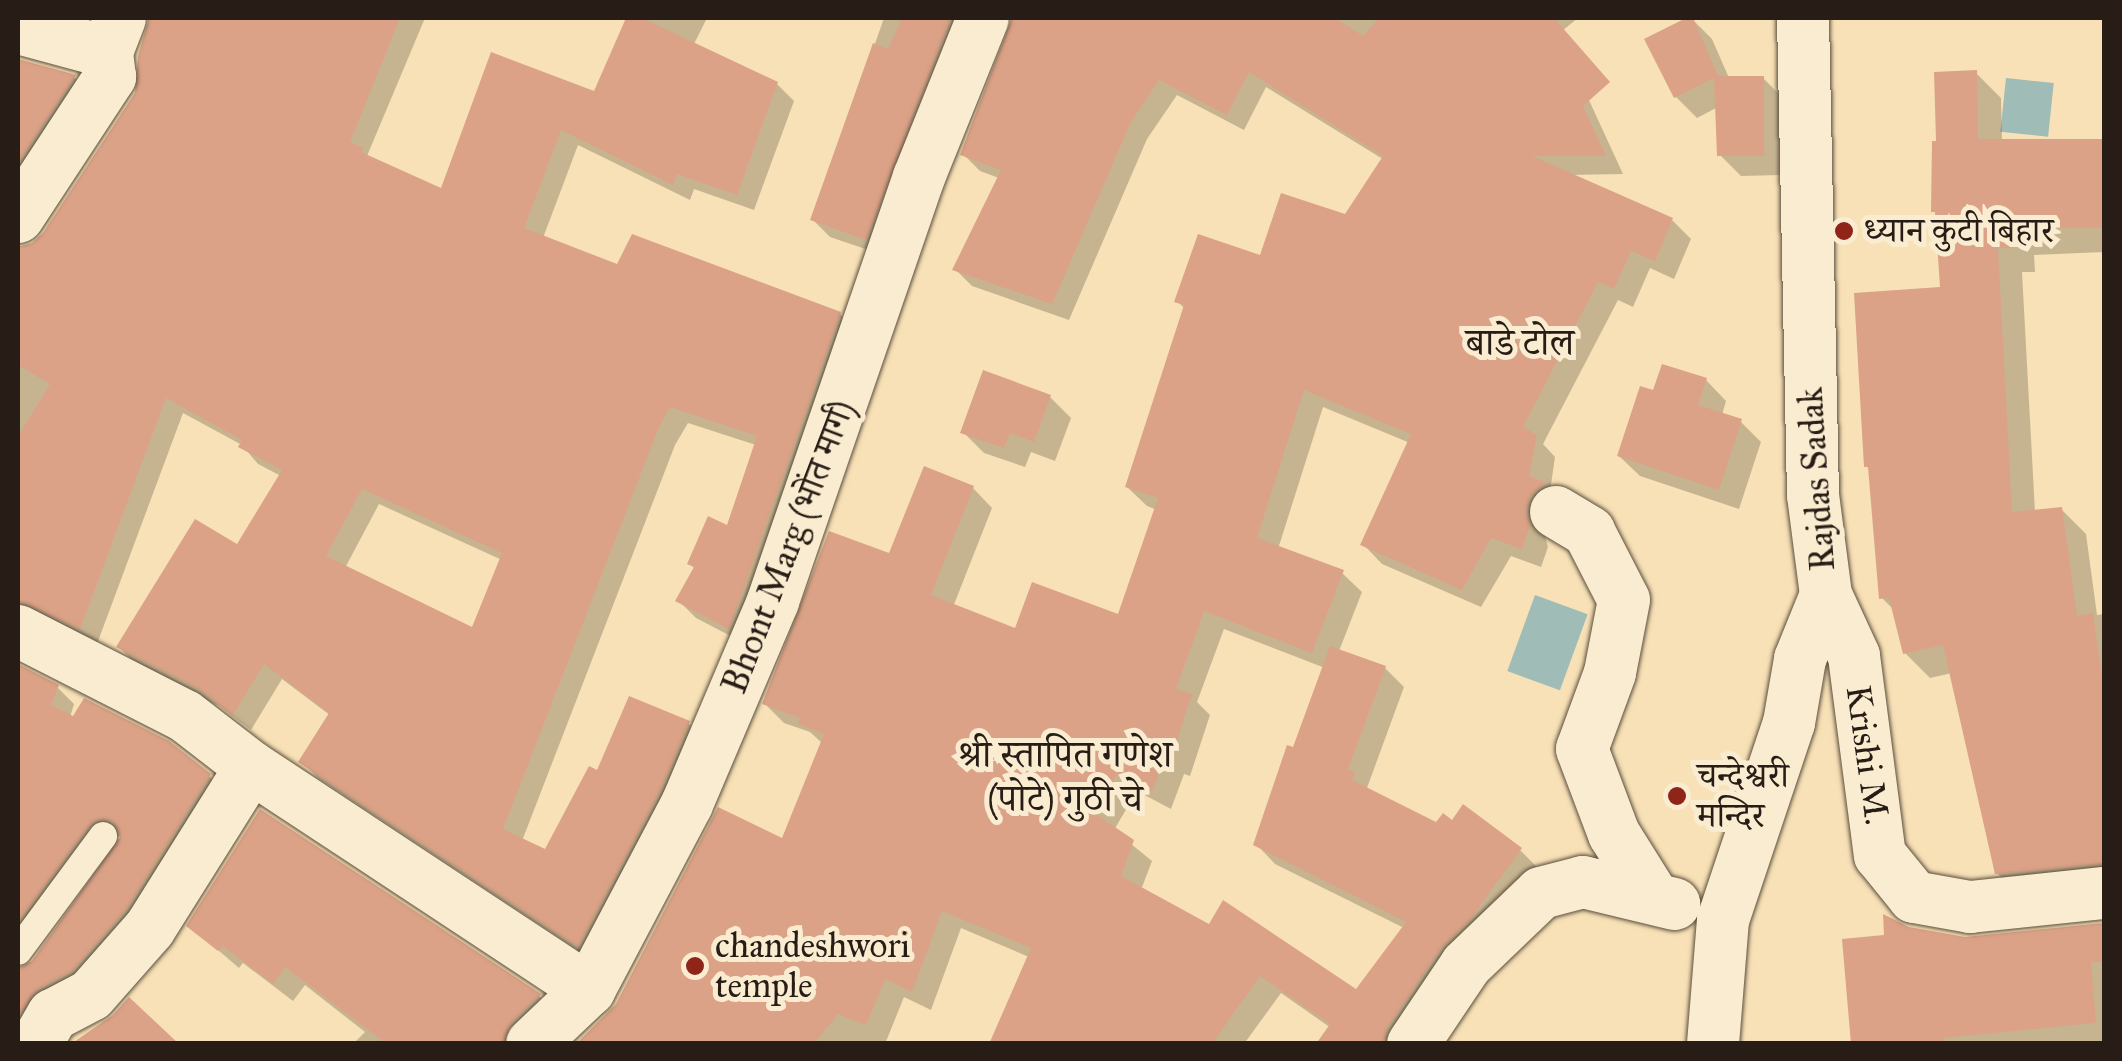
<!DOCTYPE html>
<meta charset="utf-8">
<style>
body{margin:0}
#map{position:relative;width:2122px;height:1061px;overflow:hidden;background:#f8e1b6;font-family:"IM FELL Great Primer","Noto Serif Devanagari",serif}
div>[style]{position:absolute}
.water>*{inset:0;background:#9fbcb6;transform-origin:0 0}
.shadow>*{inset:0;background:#0003}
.building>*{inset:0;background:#dba287}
.roads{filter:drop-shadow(0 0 2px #5b4e3e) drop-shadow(0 0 2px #5b4e3e)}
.service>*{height:28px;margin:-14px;padding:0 14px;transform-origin:14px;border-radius:14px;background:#faecd0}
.minor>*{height:52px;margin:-26px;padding:0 26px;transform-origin:26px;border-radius:26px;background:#faecd0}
.dots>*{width:28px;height:28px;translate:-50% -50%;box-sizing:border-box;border:5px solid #faecd0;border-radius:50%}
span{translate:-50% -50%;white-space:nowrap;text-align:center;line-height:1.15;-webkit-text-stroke:10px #faecd0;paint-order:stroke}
.poi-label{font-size:35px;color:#271d16}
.left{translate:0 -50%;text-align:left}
.street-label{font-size:35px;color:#271d16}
.neighbourhood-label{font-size:38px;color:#271d16}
.frame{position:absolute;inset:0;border:20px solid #271d16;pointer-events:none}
</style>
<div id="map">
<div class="water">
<i style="left:2006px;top:78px;width:48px;height:54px;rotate:6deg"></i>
<i style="left:1535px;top:595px;width:56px;height:81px;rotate:20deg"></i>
</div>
<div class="shadow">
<i style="clip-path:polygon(evenodd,151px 18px,425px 18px,367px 156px,442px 192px,596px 94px,629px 18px,707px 18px,693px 46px,777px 84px,794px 101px,754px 210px,694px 189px,690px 200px,578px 145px,543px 238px,618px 267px,840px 314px,857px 331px,746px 644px,696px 618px,679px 601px,695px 569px,690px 564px,729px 528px,756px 445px,688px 423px,675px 445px,522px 841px,546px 852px,598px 773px,688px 723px,705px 740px,596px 962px,318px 778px,301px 761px,331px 716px,282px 679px,251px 730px,219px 706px,136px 664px,119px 647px,237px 547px,281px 476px,258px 464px,242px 445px,183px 413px,97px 644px,18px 623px,18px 249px,33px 246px,45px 235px,138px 94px,140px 56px,151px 18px,379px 504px,502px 560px,474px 631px,345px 568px,379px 504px)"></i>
<i style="clip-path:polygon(884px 18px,977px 18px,883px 255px,830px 237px,813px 220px)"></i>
<i style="clip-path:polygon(evenodd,1014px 18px,1578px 18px,1404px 159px,1588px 98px,1623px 174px,1568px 175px,1672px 220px,1691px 239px,1674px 279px,1650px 268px,1633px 307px,1618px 300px,1543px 444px,1555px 457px,1544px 533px,1548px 547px,1541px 567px,1511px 556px,1481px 607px,1382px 564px,1363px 544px,1410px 443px,1323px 407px,1278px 549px,1342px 573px,1362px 592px,1339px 651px,1385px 668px,1404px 687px,1367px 788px,1437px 825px,1520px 850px,1539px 869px,1411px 1044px,1319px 1044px,1331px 1028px,1281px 993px,1244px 1044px,992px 1044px,1029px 957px,961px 928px,931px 1010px,904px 997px,885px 1044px,579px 1044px,783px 841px,822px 743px,810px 732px,784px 723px,765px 704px,890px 556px,973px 488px,992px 508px,953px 607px,1017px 632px,1120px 617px,1157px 510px,1147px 506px,1127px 487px,1185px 309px,1177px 301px,1346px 217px,1394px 166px,1266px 87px,1244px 130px,1177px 95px,1147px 139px,1069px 320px,972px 286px,955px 269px,999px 178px,980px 171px,963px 154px,1014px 18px,1224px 629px,1325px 668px,1256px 844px,1275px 864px,1404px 928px,1357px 993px,1210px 927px,1141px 890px,1152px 861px,1114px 830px,1137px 791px,1171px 809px,1184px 774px,1190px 776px,1210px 715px,1197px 702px,1224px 629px)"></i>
<i style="clip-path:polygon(1691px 18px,1712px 39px,1729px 78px,1763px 78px,1784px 99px,1784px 175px,1741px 176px,1720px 155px,1718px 107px,1697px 118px,1676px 97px)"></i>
<i style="clip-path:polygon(18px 62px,74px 77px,91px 94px,18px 206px)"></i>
<i style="clip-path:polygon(1976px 73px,2001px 98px,2002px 142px,2104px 141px,2104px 252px,2034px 255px,2035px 272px,2022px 272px,2035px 512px,2061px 509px,2086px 534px,2097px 615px,2104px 614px,2104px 889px,2022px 898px,1997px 873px,1952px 673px,1930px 678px,1905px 653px,1895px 611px,1882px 598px,1871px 470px,1866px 466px,1942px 290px)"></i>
<i style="clip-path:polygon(1706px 380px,1726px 401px,1722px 415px,1741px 422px,1761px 442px,1739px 509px,1640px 476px,1619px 456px,1655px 393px)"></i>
<i style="clip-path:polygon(1050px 397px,1071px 418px,1055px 461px,1031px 452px,1025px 467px,984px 453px,963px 432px)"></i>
<i style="clip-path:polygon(18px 667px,57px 687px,74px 704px,70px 717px,209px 776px,227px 793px,28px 1044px,18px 1044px,18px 971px,34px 963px,124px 834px,106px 842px,18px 966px)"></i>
<i style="clip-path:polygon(261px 812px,539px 996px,558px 1015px,529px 1044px,353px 1044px,365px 1032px,305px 985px,293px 1001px,243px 963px,239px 968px,190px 926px)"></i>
<i style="clip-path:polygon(2104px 926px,2104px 1044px,1853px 1044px,1887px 937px,1908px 929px,1973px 939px)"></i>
</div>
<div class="building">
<i style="clip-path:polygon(evenodd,149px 18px,400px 18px,350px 142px,363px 148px,361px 152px,441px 188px,491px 52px,594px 91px,626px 18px,642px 18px,778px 82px,737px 195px,677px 174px,673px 185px,561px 130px,524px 228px,617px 264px,632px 234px,841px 312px,729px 629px,675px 601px,694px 567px,687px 564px,708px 516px,727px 525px,757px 436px,670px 407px,659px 427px,503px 829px,545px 849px,589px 766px,597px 770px,629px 696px,690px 721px,660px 791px,578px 947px,298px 762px,329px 713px,264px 664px,233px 715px,199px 689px,116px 647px,195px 519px,237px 544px,282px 470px,238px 447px,242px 440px,166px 398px,80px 629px,18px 601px,18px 436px,50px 384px,18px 365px,18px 247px,32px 243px,43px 233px,135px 93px,138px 56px,149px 18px,362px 489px,502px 553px,472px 627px,326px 556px,362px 489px)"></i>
<i style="clip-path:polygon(902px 18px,951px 18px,866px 240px,810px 220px,873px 43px,888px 49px)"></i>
<i style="clip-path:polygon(1012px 18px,1335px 18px,1363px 36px,1379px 18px,1554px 18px,1610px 82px,1583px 106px,1606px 156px,1532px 156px,1673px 218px,1655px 261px,1631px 251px,1614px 289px,1598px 282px,1523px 427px,1537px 435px,1529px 476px,1545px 482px,1530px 497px,1526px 512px,1530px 526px,1522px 549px,1491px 538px,1462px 590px,1360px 545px,1411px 434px,1304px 390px,1257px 538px,1344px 570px,1312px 653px,1204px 611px,1176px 689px,1192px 694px,1171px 759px,1165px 757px,1152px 792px,1117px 774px,1094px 813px,1134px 840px,1121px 876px,1209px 924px,1223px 900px,1356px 989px,1406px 922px,1253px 845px,1287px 745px,1293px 747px,1330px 646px,1386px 666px,1348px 769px,1355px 772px,1352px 780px,1436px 822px,1443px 813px,1452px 820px,1463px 804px,1522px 848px,1468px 922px,1441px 948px,1388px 1027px,1383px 1044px,1316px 1044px,1330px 1024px,1260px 976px,1212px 1044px,989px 1044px,1031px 948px,942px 911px,912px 992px,885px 979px,866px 1025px,838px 1014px,814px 1044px,576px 1044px,616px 1004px,718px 807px,782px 838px,824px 734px,798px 724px,800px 718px,762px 704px,829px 531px,889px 553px,924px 466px,974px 486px,931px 595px,1015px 628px,1032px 582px,1118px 614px,1158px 498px,1125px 487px,1184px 305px,1174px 302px,1198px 234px,1260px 255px,1281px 193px,1345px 214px,1383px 156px,1249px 72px,1227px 115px,1159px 80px,1131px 122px,1052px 304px,952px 270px,1001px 170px,960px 155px)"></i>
<i style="clip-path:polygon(1686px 18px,1693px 18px,1718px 76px,1764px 76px,1764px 156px,1717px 156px,1714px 78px,1674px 98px,1644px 39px)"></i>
<i style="clip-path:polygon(18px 59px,76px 75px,18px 163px)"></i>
<i style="clip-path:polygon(1977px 70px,1978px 139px,2104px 139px,2104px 228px,2024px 228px,2010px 231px,2011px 248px,1998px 248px,2012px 512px,2062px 507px,2077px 616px,2093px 613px,2104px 691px,2104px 864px,1995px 874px,1943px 645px,1903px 654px,1889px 598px,1879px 599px,1868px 467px,1864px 467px,1854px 293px,1940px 287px,1935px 212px,1931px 212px,1932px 141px,1936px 141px,1934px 72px)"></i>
<i style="clip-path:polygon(1662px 364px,1707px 378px,1698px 405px,1742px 419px,1719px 490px,1617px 456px,1640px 386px,1653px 390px)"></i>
<i style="clip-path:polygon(983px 370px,1051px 395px,1034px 442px,1010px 433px,1004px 448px,960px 433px)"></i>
<i style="clip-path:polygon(18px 664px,59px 685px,51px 705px,73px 716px,84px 698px,169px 741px,211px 774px,126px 910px,72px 971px,38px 989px,18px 1016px,18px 968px,32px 961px,120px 837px,113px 821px,97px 820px,90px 825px,18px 922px)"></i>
<i style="clip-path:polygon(260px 809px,541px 994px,511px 1023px,503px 1044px,387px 1044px,285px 967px,273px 984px,223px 946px,218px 951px,186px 926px)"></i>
<i style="clip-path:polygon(1883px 914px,1909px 927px,1965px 937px,2104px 923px,2104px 962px,2091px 962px,2096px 1023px,1944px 1038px,1944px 1044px,1851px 1044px,1842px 939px,1884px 935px)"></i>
<i style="clip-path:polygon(129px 997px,179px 1044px,71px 1044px,113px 1015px)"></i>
</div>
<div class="roads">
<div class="service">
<i style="left:18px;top:951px;width:143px;rotate:-53.5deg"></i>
</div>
<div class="minor">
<i style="left:18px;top:28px;width:92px;rotate:15.1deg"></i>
<i style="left:18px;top:217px;width:168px;rotate:-56.7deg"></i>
<i style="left:110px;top:77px;width:25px;rotate:-97deg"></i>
<i style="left:107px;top:52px;width:36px;rotate:-69deg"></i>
<i style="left:1556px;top:512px;width:39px;rotate:31deg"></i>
<i style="left:1589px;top:532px;width:76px;rotate:62.8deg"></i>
<i style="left:1624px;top:600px;width:74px;rotate:100.9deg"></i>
<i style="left:1610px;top:673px;width:81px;rotate:110.2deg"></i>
<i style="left:1582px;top:749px;width:91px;rotate:69.4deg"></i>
<i style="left:1614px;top:834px;width:75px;rotate:58deg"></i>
<i style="left:1826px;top:595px;width:67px;rotate:65.3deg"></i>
<i style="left:1854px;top:656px;width:201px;rotate:82.6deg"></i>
<i style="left:1880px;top:855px;width:54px;rotate:51deg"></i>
<i style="left:1914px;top:897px;width:57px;rotate:10.1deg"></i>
<i style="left:1970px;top:907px;width:135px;rotate:-6deg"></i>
<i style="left:18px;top:631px;width:187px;rotate:27deg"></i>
<i style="left:185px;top:716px;width:83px;rotate:37.7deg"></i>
<i style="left:251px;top:767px;width:405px;rotate:33.4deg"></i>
<i style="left:36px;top:1044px;width:34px;rotate:-60deg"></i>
<i style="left:53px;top:1015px;width:43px;rotate:-27.8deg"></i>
<i style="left:91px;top:995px;width:89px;rotate:-48.6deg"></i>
<i style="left:150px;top:928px;width:190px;rotate:-57.9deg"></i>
<i style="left:532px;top:1044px;width:79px;rotate:-43.5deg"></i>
<i style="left:589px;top:990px;width:210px;rotate:-62.2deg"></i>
<i style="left:687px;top:804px;width:220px;rotate:-67deg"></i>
<i style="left:773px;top:601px;width:448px;rotate:-71deg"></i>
<i style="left:919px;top:177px;width:171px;rotate:-68.1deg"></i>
<i style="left:1413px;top:1044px;width:95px;rotate:-56.1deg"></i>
<i style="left:1466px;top:965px;width:104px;rotate:-43.8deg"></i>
<i style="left:1541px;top:893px;width:43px;rotate:-14.7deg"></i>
<i style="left:1583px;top:882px;width:94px;rotate:13.6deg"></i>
<i style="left:1713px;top:1044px;width:124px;rotate:-85.4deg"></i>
<i style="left:1723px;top:920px;width:208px;rotate:-71.5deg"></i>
<i style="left:1789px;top:723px;width:65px;rotate:-80.2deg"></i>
<i style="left:1800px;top:659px;width:69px;rotate:-67.9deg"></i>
<i style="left:1826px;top:595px;width:101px;rotate:-97.4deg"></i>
<i style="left:1813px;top:495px;width:477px;rotate:-91.2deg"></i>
</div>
</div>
<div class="dots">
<i style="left:1844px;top:231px;background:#8f2418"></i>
<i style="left:1677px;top:796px;background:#8f2418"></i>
<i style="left:695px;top:966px;background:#8f2418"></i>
</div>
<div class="poi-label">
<span class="left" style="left:1864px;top:231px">ध्यान कुटी बिहार</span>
<span class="left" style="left:1697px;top:796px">चन्देश्वरी<br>मन्दिर</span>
<span class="left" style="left:715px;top:966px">chandeshwori<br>temple</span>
</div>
<div class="street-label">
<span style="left:1817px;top:479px;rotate:-94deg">Rajdas Sadak</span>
<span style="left:789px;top:547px;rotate:-69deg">Bhont Marg (भाेंत मार्ग)</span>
<span style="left:1867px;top:755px;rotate:82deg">Krishi M.</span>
</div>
<div class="neighbourhood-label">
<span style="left:1520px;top:343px">बाडे टोल</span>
<span style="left:1065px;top:777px">श्री स्तापित गणेश<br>(पोटे) गुठी चे</span>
</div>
<div class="frame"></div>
</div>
